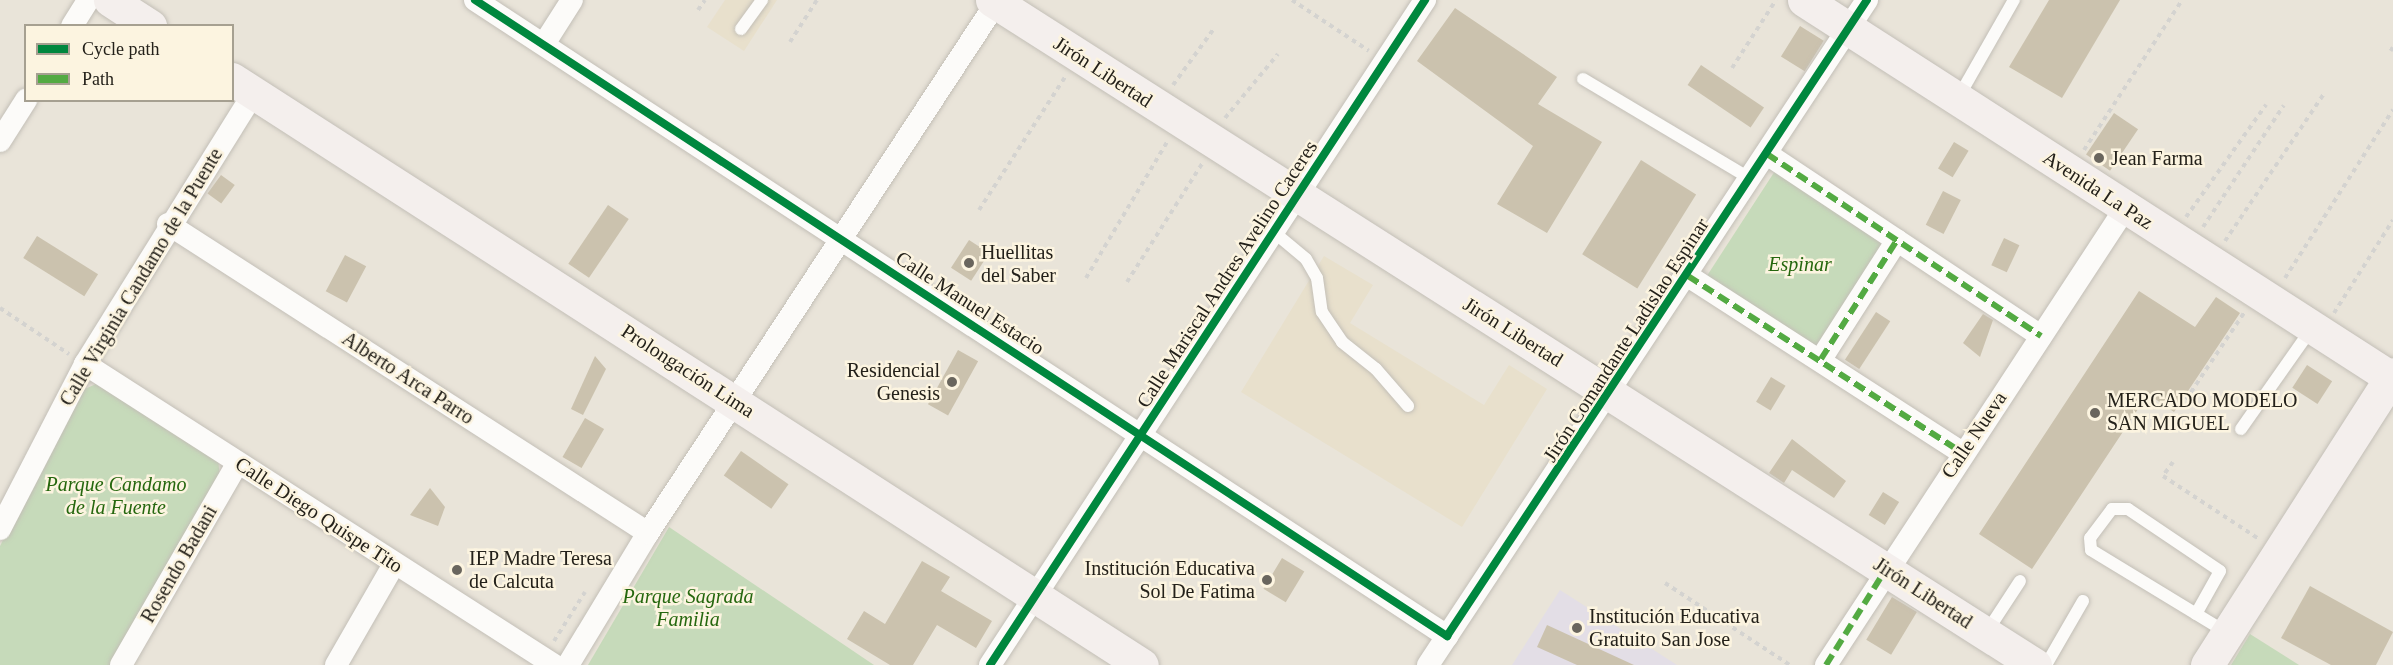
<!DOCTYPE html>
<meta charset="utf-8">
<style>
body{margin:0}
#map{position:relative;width:2393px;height:665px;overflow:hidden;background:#e9e4d9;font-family:Georgia,serif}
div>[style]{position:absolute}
.built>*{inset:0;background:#e8e0cc}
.education>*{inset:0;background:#e3dee6}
.green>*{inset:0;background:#c6daba;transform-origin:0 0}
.building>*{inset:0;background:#cbc2ae;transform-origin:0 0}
.path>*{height:4px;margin-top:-2px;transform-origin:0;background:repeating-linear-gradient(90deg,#d4d3d0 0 4.5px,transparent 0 9px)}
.roads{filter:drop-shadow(0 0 2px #c3bfb7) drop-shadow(0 0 2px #c3bfb7)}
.lane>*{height:12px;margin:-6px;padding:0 6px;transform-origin:6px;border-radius:6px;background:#fcfbf9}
.street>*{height:22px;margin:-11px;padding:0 11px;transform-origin:11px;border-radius:11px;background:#fcfbf9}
.secondary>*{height:33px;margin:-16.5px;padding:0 16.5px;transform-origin:16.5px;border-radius:16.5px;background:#f4efed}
.quiet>*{height:6px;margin-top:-3px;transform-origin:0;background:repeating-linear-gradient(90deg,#53aa42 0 12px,transparent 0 18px)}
.cycleway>*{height:8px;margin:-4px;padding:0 4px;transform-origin:4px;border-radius:4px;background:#00873e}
.dots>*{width:16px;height:16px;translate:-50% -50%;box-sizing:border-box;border:3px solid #fcf4e0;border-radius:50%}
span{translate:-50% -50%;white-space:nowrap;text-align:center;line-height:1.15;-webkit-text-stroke:5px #fcf4e0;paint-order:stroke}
.street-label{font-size:20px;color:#24211a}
.poi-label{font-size:20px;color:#24211a}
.left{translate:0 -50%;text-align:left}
.right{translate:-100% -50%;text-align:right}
.park-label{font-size:20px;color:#25670e;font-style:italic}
.legend{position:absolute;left:24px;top:24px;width:210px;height:78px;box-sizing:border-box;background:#fcf4e0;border:2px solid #a6a091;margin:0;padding:8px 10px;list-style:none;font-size:18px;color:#24211a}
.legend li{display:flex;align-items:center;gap:12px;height:30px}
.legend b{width:30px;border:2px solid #a6a091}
</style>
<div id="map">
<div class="built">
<i style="clip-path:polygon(725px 0,777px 0,744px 51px,707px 27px)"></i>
<i style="clip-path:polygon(1324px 256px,1373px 285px,1350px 323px,1484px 405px,1509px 365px,1547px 389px,1462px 527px,1241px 392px)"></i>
</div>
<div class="education">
<i style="clip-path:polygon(1560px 590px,1677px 665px,1512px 665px)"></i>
</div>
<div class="green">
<i style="left:1775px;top:171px;width:142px;height:129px;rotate:33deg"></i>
<i style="clip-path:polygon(96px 384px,218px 459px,220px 477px,113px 665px,0 665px,0 546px,78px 392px)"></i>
<i style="clip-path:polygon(669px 527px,831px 636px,874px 665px,588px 665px)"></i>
<i style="clip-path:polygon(2250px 634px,2299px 665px,2231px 665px)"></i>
</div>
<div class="building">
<i style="clip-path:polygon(2049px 0,2120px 0,2062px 98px,2009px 67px)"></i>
<i style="clip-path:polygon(1455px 8px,1557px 77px,1538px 104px,1602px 142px,1547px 233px,1497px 204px,1533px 146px,1417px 61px)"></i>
<i style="left:1800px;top:26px;width:28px;height:36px;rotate:32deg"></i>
<i style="left:1701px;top:65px;width:76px;height:24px;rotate:34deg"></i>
<i style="left:2114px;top:113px;width:29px;height:50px;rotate:34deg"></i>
<i style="left:1954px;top:142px;width:17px;height:31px;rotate:31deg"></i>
<i style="left:1641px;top:160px;width:65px;height:111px;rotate:32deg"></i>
<i style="left:221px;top:175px;width:17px;height:23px;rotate:36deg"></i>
<i style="left:1943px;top:191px;width:20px;height:38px;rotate:27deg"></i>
<i style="left:608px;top:205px;width:25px;height:71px;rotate:34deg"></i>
<i style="left:37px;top:236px;width:72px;height:26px;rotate:32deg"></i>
<i style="left:2004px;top:238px;width:17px;height:30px;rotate:25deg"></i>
<i style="left:969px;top:240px;width:24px;height:33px;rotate:33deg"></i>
<i style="left:345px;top:255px;width:24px;height:41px;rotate:28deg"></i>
<i style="clip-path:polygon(2139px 291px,2195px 327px,2216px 297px,2240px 313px,2174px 412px,2148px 394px,2032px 569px,1979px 534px)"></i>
<i style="left:1876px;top:312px;width:17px;height:57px;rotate:33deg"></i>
<i style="clip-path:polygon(1983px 314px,1993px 320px,1980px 357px,1963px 343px)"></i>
<i style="left:958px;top:350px;width:23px;height:62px;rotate:29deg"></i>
<i style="clip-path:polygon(595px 356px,606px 369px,583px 415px,571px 409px)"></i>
<i style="left:2307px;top:365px;width:30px;height:27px;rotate:33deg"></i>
<i style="left:1771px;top:377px;width:17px;height:29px;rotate:31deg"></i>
<i style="left:585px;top:418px;width:22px;height:45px;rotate:30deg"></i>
<i style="clip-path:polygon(1792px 439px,1846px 481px,1834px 498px,1792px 470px,1784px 483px,1769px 473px)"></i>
<i style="left:741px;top:451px;width:58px;height:30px;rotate:35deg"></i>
<i style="clip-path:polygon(430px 488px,445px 507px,438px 526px,410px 515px)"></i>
<i style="left:1883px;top:492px;width:19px;height:27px;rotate:32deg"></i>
<i style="left:1282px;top:558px;width:26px;height:36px;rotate:31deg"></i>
<i style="clip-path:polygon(922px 561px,950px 577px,941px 591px,992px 621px,976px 648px,937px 625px,913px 665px,890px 665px,847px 639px,864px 611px,885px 624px)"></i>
<i style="clip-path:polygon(2310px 586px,2393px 632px,2376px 665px,2331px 665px,2281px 638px)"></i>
<i style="left:1892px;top:597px;width:29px;height:50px;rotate:31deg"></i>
<i style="clip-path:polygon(1547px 625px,1634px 665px,1577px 665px,1537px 647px)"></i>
</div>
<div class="path">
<i style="left:1292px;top:0;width:92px;rotate:33.5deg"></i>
<i style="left:698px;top:10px;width:12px;rotate:-55deg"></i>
<i style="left:790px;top:42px;width:50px;rotate:-57.3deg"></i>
<i style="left:2390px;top:48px;width:4px;rotate:34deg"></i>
<i style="left:1732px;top:68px;width:81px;rotate:-57.1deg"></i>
<i style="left:1173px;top:85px;width:68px;rotate:-54deg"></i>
<i style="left:1225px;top:118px;width:83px;rotate:-50.4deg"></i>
<i style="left:2084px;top:150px;width:179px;rotate:-56.8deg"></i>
<i style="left:979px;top:210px;width:158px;rotate:-57.1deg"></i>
<i style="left:2186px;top:217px;width:138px;rotate:-54.5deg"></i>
<i style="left:2203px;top:227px;width:146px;rotate:-56.4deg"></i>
<i style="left:2225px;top:241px;width:176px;rotate:-56.1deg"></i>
<i style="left:1086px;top:278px;width:158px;rotate:-59.2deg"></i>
<i style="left:2285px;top:278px;width:200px;rotate:-57.3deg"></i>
<i style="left:1127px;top:282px;width:140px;rotate:-57.6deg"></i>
<i style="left:0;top:308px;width:83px;rotate:33.7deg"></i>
<i style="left:2334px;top:313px;width:110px;rotate:-57.6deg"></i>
<i style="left:2181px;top:407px;width:113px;rotate:-56.2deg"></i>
<i style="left:2173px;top:462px;width:17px;rotate:126deg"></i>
<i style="left:2163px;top:476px;width:115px;rotate:33.3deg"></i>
<i style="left:1665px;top:583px;width:149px;rotate:33.3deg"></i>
<i style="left:554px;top:641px;width:58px;rotate:-57.7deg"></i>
</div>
<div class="roads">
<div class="lane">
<i style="left:741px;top:29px;width:36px;rotate:-54deg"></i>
<i style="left:1583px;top:79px;width:196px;rotate:30.8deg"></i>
<i style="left:1958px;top:98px;width:113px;rotate:-60.3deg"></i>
<i style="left:1275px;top:233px;width:40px;rotate:40deg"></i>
<i style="left:1306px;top:259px;width:22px;rotate:60deg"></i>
<i style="left:1317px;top:278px;width:34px;rotate:82deg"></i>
<i style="left:1322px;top:312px;width:36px;rotate:56deg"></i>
<i style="left:1342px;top:342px;width:43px;rotate:38.5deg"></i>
<i style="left:1376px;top:369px;width:49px;rotate:49.1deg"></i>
<i style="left:2241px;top:429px;width:123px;rotate:-54.9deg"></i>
<i style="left:2196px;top:614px;width:49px;rotate:-60.8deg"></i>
<i style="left:2220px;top:571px;width:111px;rotate:-146deg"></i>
<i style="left:2128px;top:509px;width:16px;rotate:180deg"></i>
<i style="left:2112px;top:509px;width:36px;rotate:127deg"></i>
<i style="left:2090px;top:538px;width:12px;rotate:85deg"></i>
<i style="left:2091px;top:550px;width:146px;rotate:31.3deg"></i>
<i style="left:2216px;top:626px;width:12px;rotate:31deg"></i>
<i style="left:1986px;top:633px;width:62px;rotate:-56.8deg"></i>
<i style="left:2046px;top:665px;width:74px;rotate:-60deg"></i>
</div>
<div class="street">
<i style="left:475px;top:0;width:1162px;rotate:33.2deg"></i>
<i style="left:72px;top:26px;width:31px;rotate:-58deg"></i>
<i style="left:544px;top:44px;width:52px;rotate:-57.5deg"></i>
<i style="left:0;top:141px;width:49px;rotate:-57.6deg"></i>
<i style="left:1767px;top:154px;width:329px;rotate:33.6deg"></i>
<i style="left:168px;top:224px;width:571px;rotate:32.77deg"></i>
<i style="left:1688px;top:276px;width:327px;rotate:32.8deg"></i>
<i style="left:1821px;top:359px;width:141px;rotate:-57.4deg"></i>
<i style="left:85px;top:364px;width:557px;rotate:32.69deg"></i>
<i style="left:0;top:529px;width:186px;rotate:-62.7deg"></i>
<i style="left:85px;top:364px;width:320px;rotate:-58.1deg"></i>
<i style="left:121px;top:665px;width:232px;rotate:-60deg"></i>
<i style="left:336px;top:665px;width:116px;rotate:-60.1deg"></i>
<i style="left:568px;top:665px;width:154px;rotate:-58.8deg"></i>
<i style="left:648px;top:533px;width:638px;rotate:-56.71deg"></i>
<i style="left:990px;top:665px;width:795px;rotate:-56.81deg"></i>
<i style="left:1428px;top:665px;width:797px;rotate:-56.57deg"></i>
<i style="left:1826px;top:665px;width:548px;rotate:-56.77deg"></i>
</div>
<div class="secondary">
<i style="left:110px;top:0;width:48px;rotate:33deg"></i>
<i style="left:992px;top:0;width:1237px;rotate:32.52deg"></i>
<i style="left:1804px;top:0;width:700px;rotate:32.76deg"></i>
<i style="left:232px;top:79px;width:1082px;rotate:32.78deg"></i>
<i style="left:2207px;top:665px;width:345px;rotate:-57.4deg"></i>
</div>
</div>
<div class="quiet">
<i style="left:1767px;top:154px;width:329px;rotate:33.6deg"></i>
<i style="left:1688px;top:276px;width:327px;rotate:32.8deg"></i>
<i style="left:1821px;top:359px;width:141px;rotate:-57.4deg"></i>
<i style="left:1826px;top:665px;width:113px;rotate:-58deg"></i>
</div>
<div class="cycleway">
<i style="left:475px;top:0;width:1162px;rotate:33.2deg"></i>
<i style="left:1447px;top:636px;width:762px;rotate:-56.56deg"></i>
<i style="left:990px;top:665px;width:795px;rotate:-56.81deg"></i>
</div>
<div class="dots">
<i style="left:2099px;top:158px;background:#69655d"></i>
<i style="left:969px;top:263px;background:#69655d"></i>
<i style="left:952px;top:382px;background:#69655d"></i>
<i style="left:2095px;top:413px;background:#69655d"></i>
<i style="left:457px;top:570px;background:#69655d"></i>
<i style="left:1267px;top:580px;background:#69655d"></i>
<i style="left:1577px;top:628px;background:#69655d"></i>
</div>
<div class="street-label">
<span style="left:1103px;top:72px;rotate:33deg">Jirón Libertad</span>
<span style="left:2098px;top:190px;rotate:33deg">Avenida La Paz</span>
<span style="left:1227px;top:274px;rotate:-57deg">Calle Mariscal Andres Avelino Caceres</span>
<span style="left:141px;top:277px;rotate:-59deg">Calle Virginia Candamo de la Puente</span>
<span style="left:970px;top:303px;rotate:33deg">Calle Manuel Estacio</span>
<span style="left:1513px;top:332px;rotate:32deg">Jirón Libertad</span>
<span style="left:1626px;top:340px;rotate:-57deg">Jirón Comandante Ladislao Espinar</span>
<span style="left:688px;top:371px;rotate:33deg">Prolongación Lima</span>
<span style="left:408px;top:378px;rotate:33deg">Alberto Arca Parro</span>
<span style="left:1974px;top:435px;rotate:-56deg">Calle Nueva</span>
<span style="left:319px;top:515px;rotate:33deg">Calle Diego Quispe Tito</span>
<span style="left:179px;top:564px;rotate:-60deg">Rosendo Badani</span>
<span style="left:1923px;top:593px;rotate:33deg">Jirón Libertad</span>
</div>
<div class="poi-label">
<span class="left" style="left:2111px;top:158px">Jean Farma</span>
<span class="left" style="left:981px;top:264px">Huellitas<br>del Saber</span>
<span class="right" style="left:940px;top:382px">Residencial<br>Genesis</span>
<span class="left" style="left:2107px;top:412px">MERCADO MODELO<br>SAN MIGUEL</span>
<span class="left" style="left:469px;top:570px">IEP Madre Teresa<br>de Calcuta</span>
<span class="right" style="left:1255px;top:580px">Institución Educativa<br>Sol De Fatima</span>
<span class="left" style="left:1589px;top:628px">Institución Educativa<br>Gratuito San Jose</span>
</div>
<div class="park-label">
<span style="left:1800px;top:264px">Espinar</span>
<span style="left:116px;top:496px">Parque Candamo<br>de la Fuente</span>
<span style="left:688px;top:608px">Parque Sagrada<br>Familia</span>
</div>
<ul class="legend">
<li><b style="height:8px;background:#00873e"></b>Cycle path</li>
<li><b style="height:8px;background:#53aa42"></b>Path</li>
</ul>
</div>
